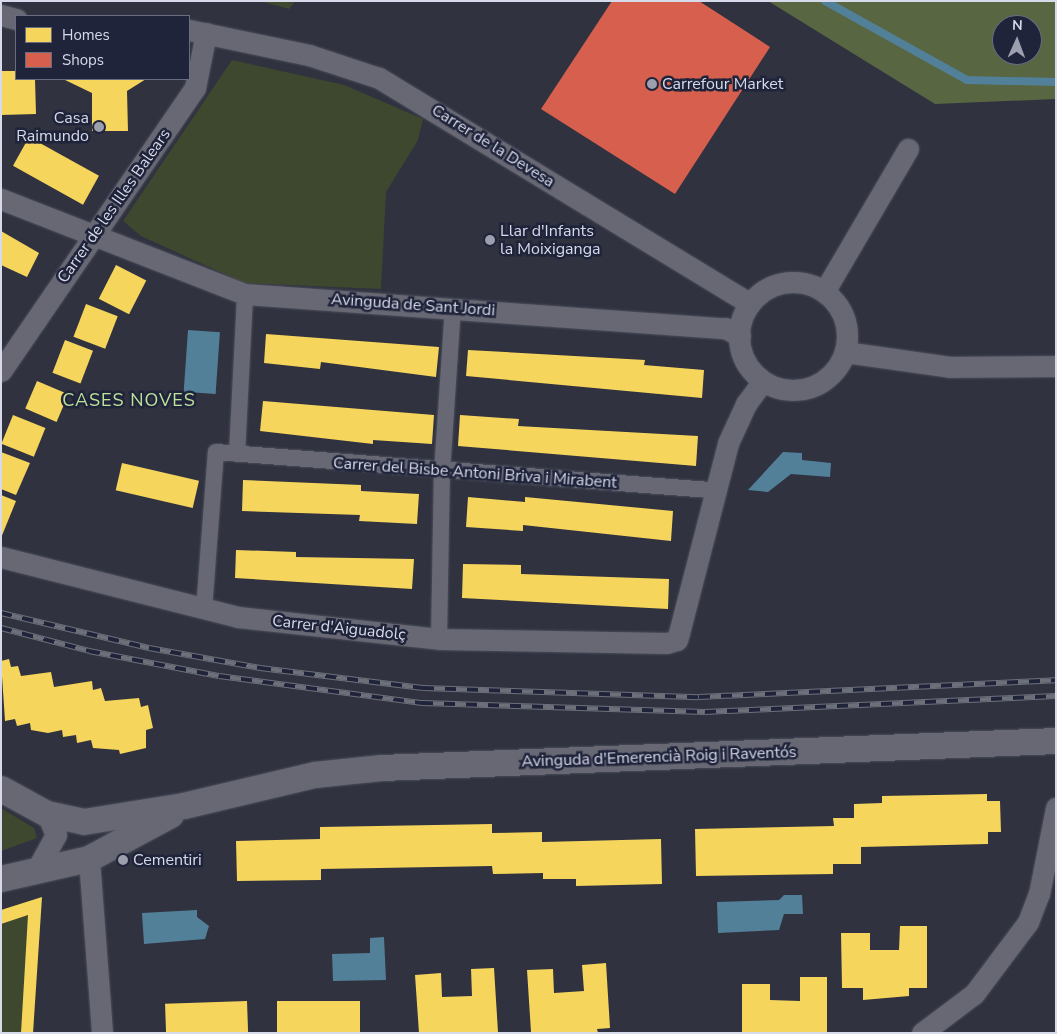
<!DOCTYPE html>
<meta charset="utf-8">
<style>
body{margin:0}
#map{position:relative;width:1057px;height:1034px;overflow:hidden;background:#303240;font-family:"Nunito Sans",sans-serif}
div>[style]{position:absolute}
.green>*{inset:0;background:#3e482e}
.forest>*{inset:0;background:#586642}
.water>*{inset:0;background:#528099;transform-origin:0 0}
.homes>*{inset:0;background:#f6d55c;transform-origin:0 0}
.shops>*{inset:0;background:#d6604d}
.stream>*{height:8px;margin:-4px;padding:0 4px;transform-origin:4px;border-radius:4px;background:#528099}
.roads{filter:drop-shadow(0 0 1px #4b4e5a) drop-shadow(0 0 1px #4b4e5a)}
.pedestrian>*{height:16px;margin:-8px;padding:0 8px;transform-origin:8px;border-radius:8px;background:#676873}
.minor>*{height:21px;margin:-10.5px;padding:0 10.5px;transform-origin:10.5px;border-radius:10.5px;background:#676873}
.minor>.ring{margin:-10.5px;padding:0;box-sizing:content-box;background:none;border:21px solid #676873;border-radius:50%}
.tertiary>*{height:26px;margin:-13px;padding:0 13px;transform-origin:13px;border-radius:13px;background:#676873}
.rail>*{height:5.5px;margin-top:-2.75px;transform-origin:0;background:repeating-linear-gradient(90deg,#20243b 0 11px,#6d6f7a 0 22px);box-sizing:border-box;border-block:1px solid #6d6f7a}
.dots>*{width:14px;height:14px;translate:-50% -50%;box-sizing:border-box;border:2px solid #20243b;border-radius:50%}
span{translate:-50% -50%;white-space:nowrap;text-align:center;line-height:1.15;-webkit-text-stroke:5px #20243b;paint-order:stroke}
.poi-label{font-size:16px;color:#d6daea}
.left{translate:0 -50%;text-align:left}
.right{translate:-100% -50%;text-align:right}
.street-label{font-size:16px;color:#d6daea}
.neighbourhood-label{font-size:18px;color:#bde09a;letter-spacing:1px}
.frame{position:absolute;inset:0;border:2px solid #d6daea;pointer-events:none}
.legend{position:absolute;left:15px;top:15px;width:175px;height:65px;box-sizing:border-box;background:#20243b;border:1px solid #696d81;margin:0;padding:6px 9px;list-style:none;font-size:15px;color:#d6daea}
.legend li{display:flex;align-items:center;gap:10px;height:25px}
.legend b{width:25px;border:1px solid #696d81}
.north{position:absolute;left:992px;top:15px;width:50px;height:50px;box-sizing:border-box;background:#20243b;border:1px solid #696d81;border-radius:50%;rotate:2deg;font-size:14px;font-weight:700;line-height:20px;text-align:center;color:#d6daea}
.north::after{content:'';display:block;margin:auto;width:18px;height:22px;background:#9c9fae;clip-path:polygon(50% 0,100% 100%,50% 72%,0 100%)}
</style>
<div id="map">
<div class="green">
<i style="clip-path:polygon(260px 1px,295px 1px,289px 9px)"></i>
<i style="clip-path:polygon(232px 60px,344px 85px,423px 119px,418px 140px,386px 192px,381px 289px,244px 283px,141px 236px,123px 221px)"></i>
<i style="clip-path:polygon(1px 808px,34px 828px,37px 838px,1px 851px)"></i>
<i style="clip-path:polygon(42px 897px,33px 1033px,1px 1033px,1px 910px)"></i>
</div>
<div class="forest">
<i style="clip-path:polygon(evenodd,768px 1px,1056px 1px,1056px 99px,935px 104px,768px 1px,1002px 25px,1032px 25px,1032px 55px,1002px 55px,1002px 25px)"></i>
</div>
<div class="water">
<i style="left:188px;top:330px;width:32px;height:62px;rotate:4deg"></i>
<i style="clip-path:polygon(783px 452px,802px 453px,802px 460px,831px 463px,830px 477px,791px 474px,768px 492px,748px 490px)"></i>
<i style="clip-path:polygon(784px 895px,802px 895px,803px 914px,784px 914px,779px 930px,718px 933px,717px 902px,779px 900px)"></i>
<i style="clip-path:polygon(197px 910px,197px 917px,209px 926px,205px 939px,144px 944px,142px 913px)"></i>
<i style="clip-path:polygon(384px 937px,386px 980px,333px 981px,332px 954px,370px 953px,370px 938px)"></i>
</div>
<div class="homes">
<i style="clip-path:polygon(1px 71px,16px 71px,16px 79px,35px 79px,36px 114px,1px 115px)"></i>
<i style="clip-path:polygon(63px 79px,146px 79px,127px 91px,128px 131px,92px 131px,92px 93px)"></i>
<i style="left:29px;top:137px;width:80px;height:33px;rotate:29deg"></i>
<i style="clip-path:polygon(1px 231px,39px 253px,27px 277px,1px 265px)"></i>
<i style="left:116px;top:265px;width:34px;height:38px;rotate:27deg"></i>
<i style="left:86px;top:304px;width:34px;height:35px;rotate:21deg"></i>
<i style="clip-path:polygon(266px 334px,439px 347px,436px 377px,321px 362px,320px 369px,264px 363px)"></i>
<i style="left:65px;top:340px;width:30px;height:35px;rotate:21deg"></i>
<i style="clip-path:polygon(468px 350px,645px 360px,644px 365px,704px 370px,702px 398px,466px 376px)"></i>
<i style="left:37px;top:381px;width:34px;height:30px;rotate:23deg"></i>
<i style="clip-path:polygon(263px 401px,434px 415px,432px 444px,373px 440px,373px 444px,260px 431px)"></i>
<i style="left:13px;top:415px;width:35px;height:31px;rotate:22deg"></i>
<i style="clip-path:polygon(460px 415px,519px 419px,518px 426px,698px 436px,696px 466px,458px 446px)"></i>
<i style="clip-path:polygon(1px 452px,30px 463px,16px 495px,1px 489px)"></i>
<i style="left:122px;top:463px;width:79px;height:28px;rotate:13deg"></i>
<i style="clip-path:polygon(243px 480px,361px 485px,361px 491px,419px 494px,417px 524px,359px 521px,360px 515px,242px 511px)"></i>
<i style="clip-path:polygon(1px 495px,16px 501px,1px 538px)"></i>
<i style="clip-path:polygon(468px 497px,525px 502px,525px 497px,673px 511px,671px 541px,523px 525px,523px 531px,466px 527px)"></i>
<i style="clip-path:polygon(236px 550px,296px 552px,296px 557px,414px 559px,412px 589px,235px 578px)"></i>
<i style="clip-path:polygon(463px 564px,521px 565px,521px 574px,669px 579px,668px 609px,462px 598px)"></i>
<i style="clip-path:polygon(9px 659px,11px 667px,18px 666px,21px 676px,51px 672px,54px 687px,92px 681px,93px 690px,101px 688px,105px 701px,139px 698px,141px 707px,148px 705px,153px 728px,146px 730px,146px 748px,120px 754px,119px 750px,93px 748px,91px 740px,77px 743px,76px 735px,63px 737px,62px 730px,48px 733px,31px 730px,30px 723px,17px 726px,15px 719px,5px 721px,1px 661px)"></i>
<i style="clip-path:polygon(987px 794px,987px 801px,1000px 801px,1001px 832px,988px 832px,988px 844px,861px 847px,861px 864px,833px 864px,833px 874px,696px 876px,695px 829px,834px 826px,833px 818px,854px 818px,854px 804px,882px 803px,882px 796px)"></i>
<i style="clip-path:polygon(492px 824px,492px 833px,542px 832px,542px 842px,661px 839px,662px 884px,576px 886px,576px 879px,543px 879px,543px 873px,493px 874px,492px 866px,321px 869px,321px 880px,237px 881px,236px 841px,320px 839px,320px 827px)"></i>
<i style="clip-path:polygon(42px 897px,33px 1033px,21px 1033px,28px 915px,1px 924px,1px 910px)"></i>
<i style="clip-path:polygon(900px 926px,927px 926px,927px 988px,909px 988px,909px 996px,863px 1000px,863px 988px,842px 988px,841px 933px,870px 933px,870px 950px,899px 950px)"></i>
<i style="clip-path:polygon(606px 963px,610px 1028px,597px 1029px,598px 1033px,531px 1032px,527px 970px,553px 969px,554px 993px,584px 991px,582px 965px)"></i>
<i style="clip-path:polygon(494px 968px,498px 1032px,419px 1033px,415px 975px,441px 973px,442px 997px,472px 996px,471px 969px)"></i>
<i style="clip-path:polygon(800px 977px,827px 977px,827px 1033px,742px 1033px,742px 984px,770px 984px,770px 1000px,800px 1001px)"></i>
<i style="left:247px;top:1001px;width:32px;height:82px;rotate:88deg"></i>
<i style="left:360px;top:1001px;width:32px;height:83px;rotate:90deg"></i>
</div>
<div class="shops">
<i style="clip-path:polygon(612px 1px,699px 1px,770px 47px,675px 194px,541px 109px)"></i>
</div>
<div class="stream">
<i style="left:825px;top:1px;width:162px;rotate:29.1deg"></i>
<i style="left:967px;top:80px;width:89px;rotate:1.3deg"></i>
</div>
<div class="roads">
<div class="pedestrian">
<i style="left:237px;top:454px;width:160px;rotate:-87.1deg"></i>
<i style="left:204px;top:610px;width:158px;rotate:-85.7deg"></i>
<i style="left:216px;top:452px;width:498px;rotate:4.4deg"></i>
<i style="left:439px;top:639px;width:167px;rotate:-89deg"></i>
<i style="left:442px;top:472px;width:165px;rotate:-86.2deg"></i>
</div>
<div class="minor">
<i style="left:1px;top:15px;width:16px;rotate:15deg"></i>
<i style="left:189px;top:30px;width:123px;rotate:11.8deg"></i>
<i style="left:309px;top:55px;width:74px;rotate:18.2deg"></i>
<i style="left:379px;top:78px;width:434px;rotate:31.3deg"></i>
<i style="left:1px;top:199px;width:262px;rotate:21.3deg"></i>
<i style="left:245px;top:294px;width:481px;rotate:4.1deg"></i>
<i style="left:725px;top:328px;width:17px;rotate:28deg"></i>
<i class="ring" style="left:739px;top:282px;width:87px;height:87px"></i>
<i style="left:824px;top:292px;width:166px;rotate:-59.6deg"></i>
<i style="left:845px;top:352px;width:106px;rotate:8.1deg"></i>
<i style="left:950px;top:367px;width:106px;rotate:-0.5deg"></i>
<i style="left:1px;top:371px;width:343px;rotate:-55.6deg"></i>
<i style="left:195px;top:88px;width:56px;rotate:-78.7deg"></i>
<i style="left:1px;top:557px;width:244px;rotate:14.2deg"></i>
<i style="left:238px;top:617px;width:202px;rotate:6.2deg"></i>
<i style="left:439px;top:639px;width:228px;rotate:1deg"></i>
<i style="left:667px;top:643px;width:10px;rotate:-17deg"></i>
<i style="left:677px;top:640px;width:7px;rotate:-74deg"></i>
<i style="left:679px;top:633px;width:196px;rotate:-75.5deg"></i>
<i style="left:728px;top:443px;width:43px;rotate:-65.2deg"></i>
<i style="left:746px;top:404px;width:27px;rotate:-54deg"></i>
<i style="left:89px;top:859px;width:174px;rotate:85.7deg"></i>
<i style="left:37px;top:869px;width:39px;rotate:-61deg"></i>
<i style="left:56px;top:835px;width:23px;rotate:-113deg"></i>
<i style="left:922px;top:1033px;width:65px;rotate:-36.9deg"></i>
<i style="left:974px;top:994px;width:90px;rotate:-53.1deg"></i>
<i style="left:1028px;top:922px;width:30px;rotate:-69deg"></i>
<i style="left:1039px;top:894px;width:88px;rotate:-78.8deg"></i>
</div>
<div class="tertiary">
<i style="left:1px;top:789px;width:52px;rotate:28.5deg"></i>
<i style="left:47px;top:814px;width:38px;rotate:12deg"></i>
<i style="left:84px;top:822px;width:101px;rotate:-9.1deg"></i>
<i style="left:184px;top:806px;width:135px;rotate:-13.3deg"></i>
<i style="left:315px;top:775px;width:67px;rotate:-6deg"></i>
<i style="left:382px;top:768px;width:675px;rotate:-2.29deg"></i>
<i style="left:1px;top:879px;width:90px;rotate:-12.8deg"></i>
<i style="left:89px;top:859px;width:93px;rotate:-28.2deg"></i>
</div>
</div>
<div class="rail">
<i style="left:1px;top:613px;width:152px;rotate:13.3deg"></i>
<i style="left:149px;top:648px;width:113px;rotate:10.2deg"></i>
<i style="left:260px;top:668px;width:164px;rotate:7deg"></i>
<i style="left:423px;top:688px;width:276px;rotate:1.9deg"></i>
<i style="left:699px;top:697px;width:357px;rotate:-2.7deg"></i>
<i style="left:1px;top:628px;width:91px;rotate:14.6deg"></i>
<i style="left:89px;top:651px;width:132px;rotate:10.9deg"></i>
<i style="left:219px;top:676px;width:205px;rotate:7.6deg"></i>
<i style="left:422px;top:703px;width:283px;rotate:1.8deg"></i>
<i style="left:705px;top:712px;width:351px;rotate:-2.6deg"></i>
</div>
<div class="dots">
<i style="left:652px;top:84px;background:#9c9fae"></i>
<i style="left:99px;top:127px;background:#9c9fae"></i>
<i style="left:490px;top:240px;background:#9c9fae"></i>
<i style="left:123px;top:860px;background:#9c9fae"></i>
</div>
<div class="poi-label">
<span class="left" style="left:662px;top:84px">Carrefour Market</span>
<span class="right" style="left:89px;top:127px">Casa<br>Raimundo</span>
<span class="left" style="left:500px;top:240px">Llar d'Infants<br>la Moixiganga</span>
<span class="left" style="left:133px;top:860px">Cementiri</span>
</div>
<div class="street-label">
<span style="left:493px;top:146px;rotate:32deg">Carrer de la Devesa</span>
<span style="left:114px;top:206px;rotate:-55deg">Carrer de les Illes Balears</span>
<span style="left:413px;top:305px;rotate:4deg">Avinguda de Sant Jordi</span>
<span style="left:475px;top:473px;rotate:4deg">Carrer del Bisbe Antoni Briva i Mirabent</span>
<span style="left:339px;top:628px;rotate:6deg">Carrer d'Aiguadolç</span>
<span style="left:659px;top:757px;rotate:-2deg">Avinguda d'Emerencià Roig i Raventós</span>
</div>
<div class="neighbourhood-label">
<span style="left:129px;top:400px">CASES NOVES</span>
</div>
<div class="frame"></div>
<ul class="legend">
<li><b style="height:14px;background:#f6d55c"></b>Homes</li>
<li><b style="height:14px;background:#d6604d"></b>Shops</li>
</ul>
<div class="north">N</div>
</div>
